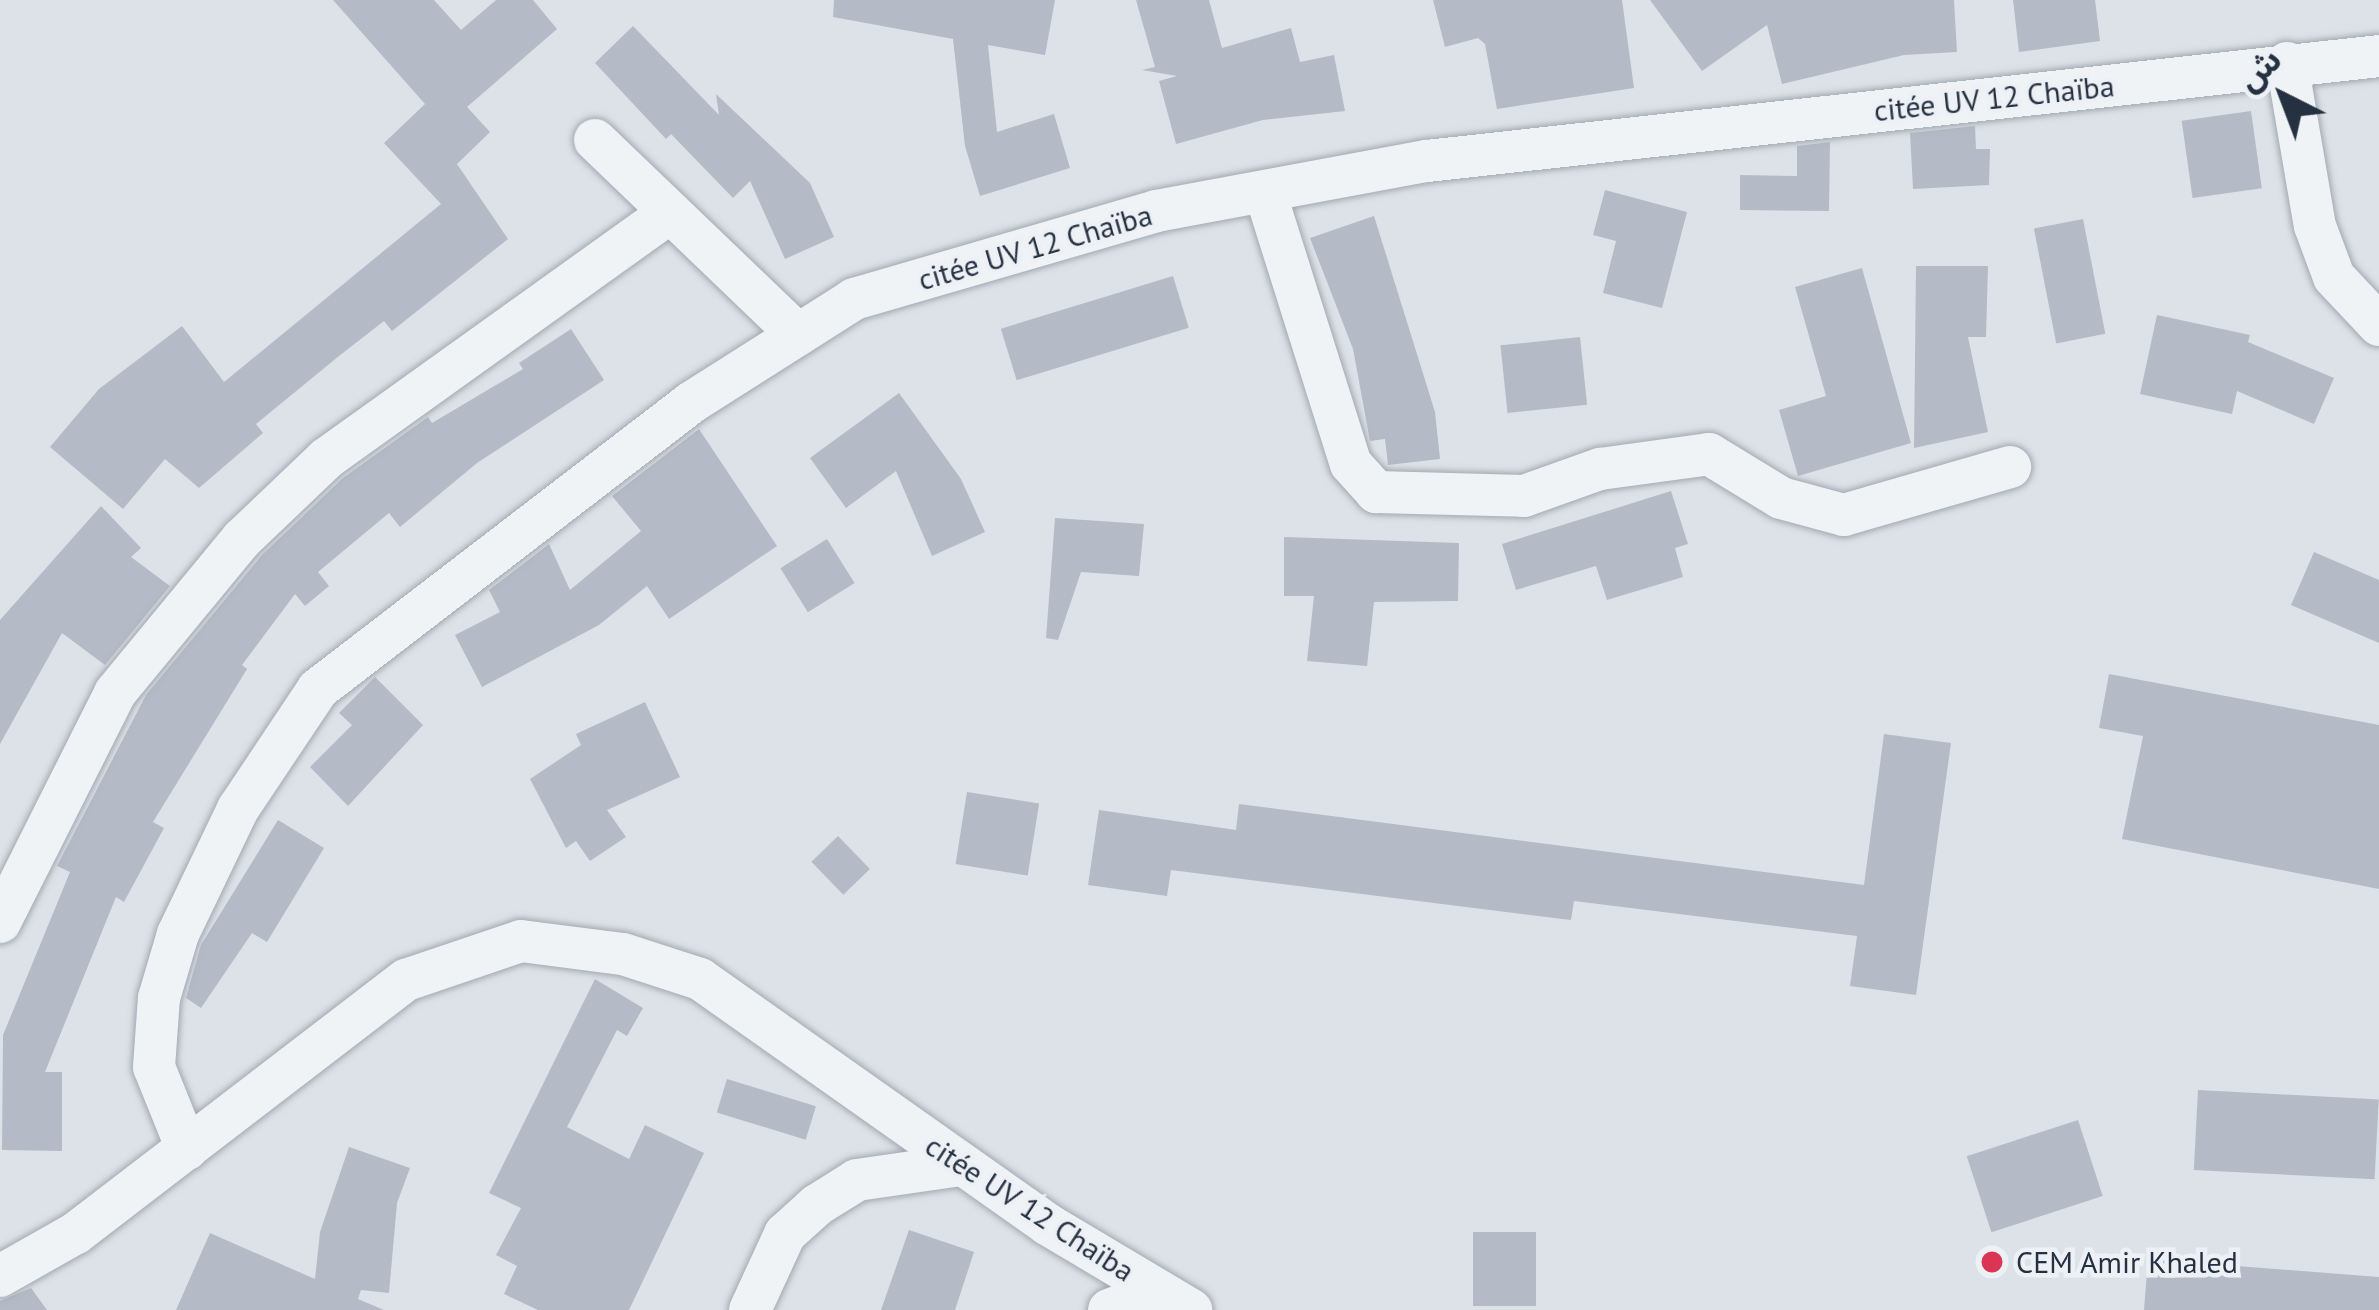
<!DOCTYPE html>
<meta charset="utf-8">
<style>
body{margin:0}
#map{position:relative;width:2379px;height:1310px;overflow:hidden;background:#dde2e8;font-family:"PT Sans","Noto Sans Arabic",sans-serif}
div>[style]{position:absolute}
.building>*{inset:0;background:#b4bbc6;transform-origin:0 0}
.roads{filter:drop-shadow(0 0 3px #a2a9b2) drop-shadow(0 0 3px #a2a9b2)}
.minor>*{height:42px;margin:-21px;padding:0 21px;transform-origin:21px;border-radius:21px;background:#f0f3f6}
.dots>*{width:33px;height:33px;translate:-50% -50%;box-sizing:border-box;border:6px solid #edf1f6;border-radius:50%}
span{translate:-50% -50%;white-space:nowrap;text-align:center;line-height:1.15;-webkit-text-stroke:9px #edf1f6;paint-order:stroke}
.street-label{font-size:30px;color:#253040}
.poi-label{font-size:30px;color:#253040}
.left{translate:0 -50%;text-align:left}
.north{position:absolute;left:2223px;top:36px;width:120px;height:120px;-webkit-text-stroke:9px #edf1f6;paint-order:stroke;rotate:318deg;font-size:33px;font-weight:700;line-height:48px;text-align:center;color:#253040}
.north::after{content:'';display:block;margin:auto;width:42px;height:54px;background:#253040;clip-path:polygon(50% 0,100% 100%,50% 72%,0 100%)}
</style>
<div id="map">
<div class="building">
<i style="clip-path:polygon(333px 0,434px 0,461px 30px,496px 0,533px 0,557px 29px,467px 107px,490px 132px,457px 164px,508px 239px,392px 331px,384px 321px,339px 356px,256px 424px,263px 433px,199px 488px,165px 459px,123px 509px,50px 447px,99px 389px,182px 326px,224px 382px,441px 204px,384px 143px,425px 104px)"></i>
<i style="clip-path:polygon(834px 0,1055px 0,1045px 55px,988px 45px,997px 132px,1054px 114px,1070px 168px,980px 196px,965px 146px,953px 39px,833px 17px)"></i>
<i style="clip-path:polygon(1136px 0,1209px 0,1222px 48px,1291px 28px,1300px 62px,1334px 55px,1345px 111px,1263px 120px,1176px 144px,1159px 81px,1177px 76px,1142px 70px,1155px 67px)"></i>
<i style="clip-path:polygon(1433px 0,1622px 0,1634px 88px,1497px 109px,1485px 44px,1478px 38px,1445px 47px)"></i>
<i style="clip-path:polygon(1650px 0,1954px 0,1957px 52px,1904px 55px,1782px 84px,1767px 25px,1702px 71px)"></i>
<i style="clip-path:polygon(2013px 0,2095px 0,2100px 41px,2019px 52px)"></i>
<i style="clip-path:polygon(633px 26px,719px 115px,716px 94px,810px 183px,834px 237px,785px 259px,750px 181px,733px 198px,671px 134px,666px 139px,595px 63px)"></i>
<i style="left:2251px;top:111px;width:78px;height:70px;rotate:82deg"></i>
<i style="clip-path:polygon(1975px 126px,1976px 149px,1990px 149px,1989px 185px,1913px 189px,1910px 133px)"></i>
<i style="clip-path:polygon(1830px 142px,1829px 211px,1740px 210px,1740px 175px,1797px 176px,1797px 146px)"></i>
<i style="clip-path:polygon(1605px 190px,1687px 212px,1662px 308px,1603px 293px,1616px 241px,1593px 235px)"></i>
<i style="clip-path:polygon(1374px 216px,1435px 412px,1440px 459px,1388px 465px,1385px 439px,1370px 441px,1353px 349px,1310px 238px)"></i>
<i style="left:2083px;top:219px;width:117px;height:50px;rotate:79deg"></i>
<i style="clip-path:polygon(1916px 266px,1988px 266px,1986px 337px,1968px 337px,1988px 432px,1914px 448px)"></i>
<i style="clip-path:polygon(1862px 268px,1911px 443px,1798px 476px,1779px 410px,1826px 396px,1795px 287px)"></i>
<i style="left:1173px;top:276px;width:54px;height:180px;rotate:73deg"></i>
<i style="clip-path:polygon(2157px 315px,2250px 335px,2248px 342px,2334px 378px,2314px 424px,2237px 391px,2232px 414px,2140px 394px)"></i>
<i style="clip-path:polygon(571px 329px,604px 380px,477px 463px,400px 527px,389px 513px,318px 572px,329px 586px,305px 606px,295px 594px,242px 665px,247px 669px,153px 822px,164px 828px,124px 902px,116px 897px,45px 1072px,62px 1072px,62px 1151px,2px 1150px,3px 1035px,70px 872px,57px 866px,146px 695px,262px 555px,343px 478px,428px 417px,432px 423px,523px 369px,519px 363px)"></i>
<i style="left:1580px;top:337px;width:68px;height:80px;rotate:84deg"></i>
<i style="clip-path:polygon(899px 393px,961px 479px,985px 532px,932px 556px,896px 471px,846px 508px,810px 458px)"></i>
<i style="clip-path:polygon(699px 429px,777px 546px,669px 619px,647px 586px,599px 625px,482px 687px,455px 635px,500px 612px,489px 590px,549px 544px,570px 590px,641px 531px,612px 496px)"></i>
<i style="clip-path:polygon(1671px 491px,1688px 544px,1675px 548px,1683px 577px,1607px 600px,1596px 566px,1516px 590px,1502px 544px)"></i>
<i style="clip-path:polygon(101px 506px,141px 548px,131px 557px,170px 586px,105px 665px,62px 633px,0 744px,0 620px)"></i>
<i style="clip-path:polygon(1055px 518px,1144px 524px,1139px 576px,1081px 572px,1058px 640px,1046px 638px)"></i>
<i style="clip-path:polygon(1284px 537px,1459px 543px,1458px 601px,1374px 602px,1367px 666px,1307px 661px,1314px 596px,1284px 596px)"></i>
<i style="left:827px;top:539px;width:52px;height:55px;rotate:58deg"></i>
<i style="clip-path:polygon(2314px 552px,2379px 580px,2379px 643px,2291px 605px)"></i>
<i style="clip-path:polygon(2109px 674px,2379px 725px,2379px 889px,2122px 839px,2143px 736px,2099px 728px)"></i>
<i style="clip-path:polygon(375px 677px,423px 725px,348px 806px,310px 767px,352px 725px,339px 713px)"></i>
<i style="clip-path:polygon(645px 702px,680px 777px,607px 810px,626px 837px,590px 861px,576px 841px,566px 848px,530px 779px,581px 745px,576px 734px)"></i>
<i style="clip-path:polygon(1884px 734px,1951px 743px,1916px 995px,1850px 986px,1857px 936px,1574px 901px,1571px 920px,1171px 870px,1167px 896px,1088px 885px,1099px 810px,1236px 830px,1239px 804px,1864px 885px)"></i>
<i style="left:967px;top:792px;width:73px;height:73px;rotate:9deg"></i>
<i style="clip-path:polygon(278px 820px,324px 848px,267px 942px,252px 933px,201px 1008px,186px 998px,201px 945px)"></i>
<i style="left:838px;top:836px;width:46px;height:37px;rotate:46deg"></i>
<i style="clip-path:polygon(595px 979px,643px 1008px,627px 1036px,617px 1030px,567px 1127px,629px 1159px,645px 1125px,704px 1153px,629px 1310px,538px 1310px,504px 1294px,517px 1266px,496px 1255px,521px 1208px,489px 1193px)"></i>
<i style="left:727px;top:1079px;width:93px;height:35px;rotate:17deg"></i>
<i style="left:2198px;top:1090px;width:181px;height:80px;rotate:3deg"></i>
<i style="left:2078px;top:1120px;width:80px;height:117px;rotate:72deg"></i>
<i style="clip-path:polygon(349px 1147px,410px 1168px,397px 1203px,389px 1293px,361px 1290px,358px 1299px,384px 1310px,176px 1310px,210px 1233px,315px 1279px,320px 1232px)"></i>
<i style="clip-path:polygon(909px 1230px,974px 1252px,955px 1310px,881px 1310px)"></i>
<i style="left:1473px;top:1232px;width:63px;height:74px"></i>
<i style="clip-path:polygon(2148px 1259px,2379px 1277px,2379px 1310px,2144px 1310px)"></i>
<i style="clip-path:polygon(31px 1288px,47px 1310px,0 1310px,0 1301px)"></i>
</div>
<div class="roads">
<div class="minor">
<i style="left:2287px;top:63px;width:165px;rotate:80.3deg"></i>
<i style="left:2315px;top:226px;width:54px;rotate:69.6deg"></i>
<i style="left:2334px;top:277px;width:66px;rotate:46.8deg"></i>
<i style="left:595px;top:140px;width:281px;rotate:43.8deg"></i>
<i style="left:1265px;top:192px;width:285px;rotate:72.5deg"></i>
<i style="left:1351px;top:464px;width:38px;rotate:48deg"></i>
<i style="left:1376px;top:492px;width:148px;rotate:1.5deg"></i>
<i style="left:1524px;top:496px;width:81px;rotate:-19.6deg"></i>
<i style="left:1600px;top:469px;width:110px;rotate:-7.8deg"></i>
<i style="left:1709px;top:454px;width:84px;rotate:31.4deg"></i>
<i style="left:1781px;top:498px;width:65px;rotate:15.1deg"></i>
<i style="left:1844px;top:515px;width:173px;rotate:-16.1deg"></i>
<i style="left:0;top:922px;width:256px;rotate:-63.3deg"></i>
<i style="left:115px;top:693px;width:200px;rotate:-50.5deg"></i>
<i style="left:242px;top:539px;width:117px;rotate:-43.6deg"></i>
<i style="left:327px;top:458px;width:422px;rotate:-35.6deg"></i>
<i style="left:187px;top:1149px;width:88px;rotate:-111.9deg"></i>
<i style="left:154px;top:1067px;width:69px;rotate:-85.9deg"></i>
<i style="left:159px;top:998px;width:67px;rotate:-73.5deg"></i>
<i style="left:178px;top:934px;width:139px;rotate:-64.4deg"></i>
<i style="left:238px;top:809px;width:144px;rotate:-56.3deg"></i>
<i style="left:318px;top:689px;width:471px;rotate:-37.5deg"></i>
<i style="left:692px;top:402px;width:192px;rotate:-32.4deg"></i>
<i style="left:854px;top:299px;width:315px;rotate:-16.2deg"></i>
<i style="left:1156px;top:211px;width:276px;rotate:-10.5deg"></i>
<i style="left:1427px;top:161px;width:958px;rotate:-6.29deg"></i>
<i style="left:0;top:1276px;width:87px;rotate:-29.5deg"></i>
<i style="left:76px;top:1233px;width:416px;rotate:-37.5deg"></i>
<i style="left:406px;top:980px;width:121px;rotate:-18.7deg"></i>
<i style="left:521px;top:941px;width:103px;rotate:7.3deg"></i>
<i style="left:623px;top:954px;width:81px;rotate:18deg"></i>
<i style="left:700px;top:979px;width:425px;rotate:35.2deg"></i>
<i style="left:1047px;top:1224px;width:168px;rotate:30.8deg"></i>
<i style="left:750px;top:1310px;width:84px;rotate:-65.3deg"></i>
<i style="left:785px;top:1234px;width:43px;rotate:-42.2deg"></i>
<i style="left:817px;top:1205px;width:47px;rotate:-32deg"></i>
<i style="left:857px;top:1180px;width:105px;rotate:-8.2deg"></i>
<i style="left:1109px;top:1310px;width:53px;rotate:-20.8deg"></i>
</div>
</div>
<div class="dots">
<i style="left:1992px;top:1262px;background:#da3554"></i>
</div>
<div class="street-label">
<span style="left:1994px;top:98px;rotate:-6deg">citée UV 12 Chaïba</span>
<span style="left:1035px;top:247px;rotate:-16deg">citée UV 12 Chaïba</span>
<span style="left:1030px;top:1208px;rotate:33deg">citée UV 12 Chaïba</span>
</div>
<div class="poi-label">
<span class="left" style="left:2016px;top:1262px">CEM Amir Khaled</span>
</div>
<div class="north">ش</div>
</div>
